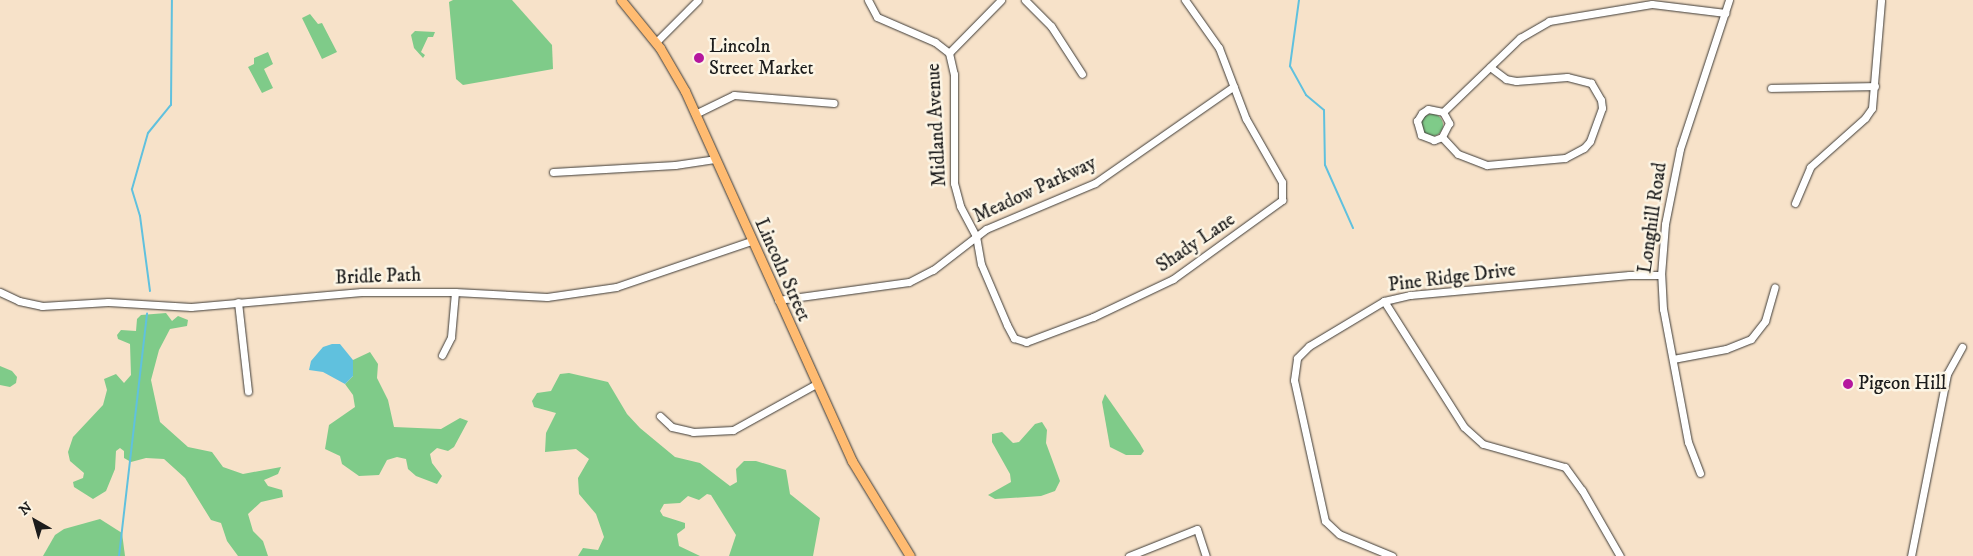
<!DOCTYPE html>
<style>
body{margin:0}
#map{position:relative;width:1973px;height:556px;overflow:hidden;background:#f7e2c9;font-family:"IM FELL DW Pica",serif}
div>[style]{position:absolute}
.green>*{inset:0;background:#7fcb89}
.round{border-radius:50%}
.water>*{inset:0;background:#60c1de}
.stream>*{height:2px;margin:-1px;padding:0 1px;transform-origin:1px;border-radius:1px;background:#60c1de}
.roads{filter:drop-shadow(0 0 1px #3d3a36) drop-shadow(0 0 1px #3d3a36)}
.minor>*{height:7px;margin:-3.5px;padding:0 3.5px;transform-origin:3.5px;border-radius:3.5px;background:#fff}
.major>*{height:9px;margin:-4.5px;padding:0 4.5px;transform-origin:4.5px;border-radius:4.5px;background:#ffbb71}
.dots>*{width:14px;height:14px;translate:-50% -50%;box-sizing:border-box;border:2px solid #fcf5e5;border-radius:50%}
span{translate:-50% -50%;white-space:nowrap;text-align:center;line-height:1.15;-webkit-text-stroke:5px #fcf5e5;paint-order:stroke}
.poi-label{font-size:19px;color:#1c1c1c}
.left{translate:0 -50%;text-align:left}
.street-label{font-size:19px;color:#1c1c1c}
.north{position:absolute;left:10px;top:496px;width:50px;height:50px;-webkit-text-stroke:4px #fcf5e5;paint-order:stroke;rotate:322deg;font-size:14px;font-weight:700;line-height:20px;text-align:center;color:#1c1c1c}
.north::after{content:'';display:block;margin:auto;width:18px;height:22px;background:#1c1c1c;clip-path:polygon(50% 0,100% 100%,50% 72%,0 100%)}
</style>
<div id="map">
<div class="green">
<i style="clip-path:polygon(453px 0,512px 0,552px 45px,553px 69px,463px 85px,456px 79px,449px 2px)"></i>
<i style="clip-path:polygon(310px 14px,318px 24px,322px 23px,337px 52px,322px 59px,302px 18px)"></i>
<i style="clip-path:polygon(415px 31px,435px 32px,433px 37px,428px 37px,421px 52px,425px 55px,423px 58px,414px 48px,411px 35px)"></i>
<i style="clip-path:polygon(268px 52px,273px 64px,264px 69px,273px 88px,262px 93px,248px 67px,254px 64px,254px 58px)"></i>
<i class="round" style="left:1421px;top:114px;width:22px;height:22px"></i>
<i style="clip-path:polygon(166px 313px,172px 321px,178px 316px,188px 320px,187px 326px,170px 329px,159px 350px,151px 380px,160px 422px,188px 447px,212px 452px,223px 467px,243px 474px,281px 467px,278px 474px,264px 480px,268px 486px,282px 490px,283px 497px,261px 502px,248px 514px,253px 531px,263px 541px,268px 556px,238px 556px,227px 541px,221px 523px,211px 520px,185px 478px,164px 459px,146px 458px,131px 462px,124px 458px,124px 451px,120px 448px,116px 451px,115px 469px,106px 491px,93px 499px,74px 487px,73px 482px,83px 478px,84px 473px,70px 461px,68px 452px,73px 437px,103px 405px,107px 390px,104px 379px,116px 374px,124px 383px,131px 375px,130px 344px,118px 339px,117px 335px,121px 330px,136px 331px,137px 319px,141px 315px)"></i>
<i style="clip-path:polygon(370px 352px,378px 364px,377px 378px,388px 400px,394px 427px,441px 429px,460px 418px,468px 421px,454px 447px,448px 451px,437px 448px,430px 454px,432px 463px,442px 476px,437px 484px,416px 476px,408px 469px,406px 459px,397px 457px,387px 460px,379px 475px,359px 476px,342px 464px,340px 456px,325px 449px,329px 425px,355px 407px,353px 395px,345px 384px,353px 376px,353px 360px)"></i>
<i style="clip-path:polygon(0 366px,12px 371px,17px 377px,16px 383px,10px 387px,0 385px)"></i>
<i style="clip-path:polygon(569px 373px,608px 382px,627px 414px,640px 428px,675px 457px,700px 463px,730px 486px,737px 482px,736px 469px,744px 461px,756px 461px,786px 470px,790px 494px,820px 518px,813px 556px,729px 556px,736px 535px,711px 495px,707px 494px,699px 500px,688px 496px,680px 503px,664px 504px,660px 511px,663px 516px,685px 523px,685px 528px,677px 534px,679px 546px,700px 556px,578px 556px,583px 548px,598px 550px,604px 537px,596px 514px,579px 494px,578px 478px,589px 459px,576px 449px,545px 452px,546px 433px,556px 413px,534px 407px,532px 401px,537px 393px,551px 391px,560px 374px)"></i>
<i style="clip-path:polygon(1105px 394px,1140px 444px,1144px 451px,1141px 455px,1126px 455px,1110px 447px,1102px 402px)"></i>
<i style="clip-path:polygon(1042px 422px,1047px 430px,1046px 443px,1060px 481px,1055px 491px,1041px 496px,995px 499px,988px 495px,1011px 482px,1010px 474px,992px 442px,992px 434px,1002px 432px,1013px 443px,1019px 442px,1035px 424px)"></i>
<i style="clip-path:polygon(100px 519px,122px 533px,125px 556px,43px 556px,55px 535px,64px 529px)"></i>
</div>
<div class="water">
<i style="clip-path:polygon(332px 344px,340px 344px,353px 360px,353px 376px,345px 384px,323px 372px,309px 370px,311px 361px,323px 347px)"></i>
</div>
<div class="stream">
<i style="left:1299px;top:0;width:67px;rotate:97.8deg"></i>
<i style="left:1290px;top:66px;width:33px;rotate:61deg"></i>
<i style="left:1306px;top:95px;width:23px;rotate:40deg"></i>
<i style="left:1324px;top:110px;width:55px;rotate:89deg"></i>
<i style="left:1325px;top:165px;width:69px;rotate:66deg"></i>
<i style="left:150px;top:291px;width:76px;rotate:-97.6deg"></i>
<i style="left:140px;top:216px;width:28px;rotate:-107deg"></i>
<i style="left:132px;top:189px;width:58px;rotate:-74.1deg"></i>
<i style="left:148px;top:133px;width:36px;rotate:-51deg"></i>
<i style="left:171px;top:105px;width:105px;rotate:-89.5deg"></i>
<i style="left:119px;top:556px;width:244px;rotate:-83.4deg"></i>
</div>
<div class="roads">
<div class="minor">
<i style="left:868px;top:0;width:19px;rotate:62deg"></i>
<i style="left:877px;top:17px;width:63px;rotate:23.3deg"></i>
<i style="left:935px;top:42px;width:18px;rotate:38deg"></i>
<i style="left:1001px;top:0;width:74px;rotate:134.5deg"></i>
<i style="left:949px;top:53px;width:22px;rotate:77deg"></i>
<i style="left:954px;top:74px;width:109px;rotate:90deg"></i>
<i style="left:954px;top:183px;width:24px;rotate:75deg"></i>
<i style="left:960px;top:206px;width:34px;rotate:62deg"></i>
<i style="left:976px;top:236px;width:28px;rotate:80deg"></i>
<i style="left:981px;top:264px;width:66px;rotate:66.9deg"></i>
<i style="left:1007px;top:325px;width:15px;rotate:62deg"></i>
<i style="left:1014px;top:338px;width:13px;rotate:18deg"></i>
<i style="left:1026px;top:342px;width:72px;rotate:-20.5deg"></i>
<i style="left:1093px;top:317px;width:89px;rotate:-25.4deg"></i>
<i style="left:1173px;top:279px;width:135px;rotate:-35.9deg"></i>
<i style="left:1282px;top:200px;width:18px;rotate:-90deg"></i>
<i style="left:1282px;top:182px;width:73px;rotate:-119.7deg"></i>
<i style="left:1246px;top:119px;width:76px;rotate:-110.8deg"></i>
<i style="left:1219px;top:48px;width:59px;rotate:-125.3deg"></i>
<i style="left:1025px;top:0;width:37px;rotate:45deg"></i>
<i style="left:1051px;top:26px;width:57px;rotate:57.1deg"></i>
<i style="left:656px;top:42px;width:59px;rotate:-45deg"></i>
<i style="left:1771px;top:88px;width:104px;rotate:-1.1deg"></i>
<i style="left:1443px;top:112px;width:13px;rotate:61deg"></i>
<i style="left:1449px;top:123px;width:16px;rotate:117deg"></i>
<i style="left:1442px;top:137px;width:9px;rotate:159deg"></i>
<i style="left:1434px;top:140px;width:14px;rotate:-159deg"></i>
<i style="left:1421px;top:135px;width:15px;rotate:-106deg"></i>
<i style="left:1417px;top:121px;width:9px;rotate:-58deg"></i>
<i style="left:1422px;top:113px;width:7px;rotate:-34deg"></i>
<i style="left:1428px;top:109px;width:15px;rotate:11deg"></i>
<i style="left:1443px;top:112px;width:107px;rotate:-43.9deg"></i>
<i style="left:1520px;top:38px;width:34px;rotate:-30deg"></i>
<i style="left:1549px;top:21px;width:104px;rotate:-9.4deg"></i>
<i style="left:1652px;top:4px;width:74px;rotate:7deg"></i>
<i style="left:695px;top:114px;width:43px;rotate:-26deg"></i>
<i style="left:734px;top:95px;width:100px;rotate:4.6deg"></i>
<i style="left:1442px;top:137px;width:23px;rotate:47deg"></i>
<i style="left:1458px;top:154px;width:31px;rotate:21deg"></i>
<i style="left:1487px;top:165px;width:78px;rotate:-5.1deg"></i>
<i style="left:1565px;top:158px;width:21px;rotate:-28deg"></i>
<i style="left:1584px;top:148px;width:9px;rotate:-49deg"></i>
<i style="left:1590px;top:141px;width:35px;rotate:-70deg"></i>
<i style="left:1602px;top:108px;width:8px;rotate:-97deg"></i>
<i style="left:1601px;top:100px;width:20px;rotate:-120deg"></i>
<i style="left:1591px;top:83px;width:25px;rotate:-166deg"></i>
<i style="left:1567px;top:77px;width:51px;rotate:175.5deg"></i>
<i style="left:1516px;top:81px;width:10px;rotate:-169deg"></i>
<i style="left:1506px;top:79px;width:20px;rotate:-143deg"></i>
<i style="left:553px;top:172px;width:122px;rotate:-3.3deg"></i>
<i style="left:675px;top:165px;width:40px;rotate:-8.5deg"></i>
<i style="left:1795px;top:203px;width:39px;rotate:-67deg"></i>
<i style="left:1810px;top:167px;width:74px;rotate:-41.7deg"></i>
<i style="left:1865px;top:118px;width:12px;rotate:-55deg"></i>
<i style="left:1872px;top:108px;width:108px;rotate:-85.2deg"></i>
<i style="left:0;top:292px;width:21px;rotate:25deg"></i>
<i style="left:19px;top:301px;width:24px;rotate:12deg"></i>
<i style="left:42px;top:306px;width:66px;rotate:-3.5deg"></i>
<i style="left:108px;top:302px;width:83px;rotate:3.4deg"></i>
<i style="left:191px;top:307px;width:171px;rotate:-5deg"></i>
<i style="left:361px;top:292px;width:94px"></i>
<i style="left:455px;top:292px;width:92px;rotate:3.1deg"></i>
<i style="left:547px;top:297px;width:70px;rotate:-8.2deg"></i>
<i style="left:616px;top:287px;width:143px;rotate:-18.8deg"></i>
<i style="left:778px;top:300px;width:132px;rotate:-7.8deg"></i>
<i style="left:909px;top:282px;width:27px;rotate:-27deg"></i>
<i style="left:933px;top:270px;width:67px;rotate:-37.7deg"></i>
<i style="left:986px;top:229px;width:118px;rotate:-22.9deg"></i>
<i style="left:1095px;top:183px;width:169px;rotate:-34.9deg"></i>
<i style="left:1384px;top:301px;width:149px;rotate:57.6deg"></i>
<i style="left:1464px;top:427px;width:25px;rotate:42deg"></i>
<i style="left:1483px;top:444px;width:85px;rotate:15.7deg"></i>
<i style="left:1565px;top:467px;width:29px;rotate:54deg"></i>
<i style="left:1582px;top:490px;width:76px;rotate:60.1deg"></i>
<i style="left:238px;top:302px;width:90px;rotate:83.6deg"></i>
<i style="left:442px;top:355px;width:20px;rotate:-63deg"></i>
<i style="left:451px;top:337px;width:45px;rotate:-84.9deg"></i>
<i style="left:1673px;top:359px;width:54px;rotate:-10.7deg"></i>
<i style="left:1726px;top:349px;width:27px;rotate:-22deg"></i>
<i style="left:1751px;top:339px;width:23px;rotate:-52deg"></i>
<i style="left:1765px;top:321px;width:35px;rotate:-74deg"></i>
<i style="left:660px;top:416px;width:16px;rotate:43deg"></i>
<i style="left:672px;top:427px;width:22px;rotate:13deg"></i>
<i style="left:693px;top:432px;width:40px;rotate:-2.9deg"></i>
<i style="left:733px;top:430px;width:95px;rotate:-29deg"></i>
<i style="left:1700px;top:473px;width:33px;rotate:-111deg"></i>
<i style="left:1688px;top:442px;width:135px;rotate:-100.6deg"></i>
<i style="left:1663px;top:309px;width:34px;rotate:-93deg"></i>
<i style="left:1661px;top:275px;width:51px;rotate:-85.5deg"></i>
<i style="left:1665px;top:224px;width:76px;rotate:-78.7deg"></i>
<i style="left:1680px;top:149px;width:157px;rotate:-71.8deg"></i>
<i style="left:1129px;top:556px;width:73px;rotate:-21.7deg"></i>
<i style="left:1197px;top:529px;width:28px;rotate:72deg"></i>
<i style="left:1392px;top:556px;width:57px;rotate:-157.5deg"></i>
<i style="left:1339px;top:534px;width:19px;rotate:-137deg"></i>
<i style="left:1325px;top:521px;width:144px;rotate:-102.4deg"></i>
<i style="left:1294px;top:380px;width:22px;rotate:-82deg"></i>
<i style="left:1297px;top:358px;width:17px;rotate:-45deg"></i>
<i style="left:1309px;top:346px;width:87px;rotate:-31deg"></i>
<i style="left:1384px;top:301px;width:27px;rotate:-13deg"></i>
<i style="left:1410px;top:295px;width:220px;rotate:-5.2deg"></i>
<i style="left:1629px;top:275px;width:32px"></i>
<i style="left:1911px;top:556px;width:186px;rotate:-78.8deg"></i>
<i style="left:1947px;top:374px;width:31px;rotate:-61deg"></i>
</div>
<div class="major">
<i style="left:621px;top:0;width:62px;rotate:50.9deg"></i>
<i style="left:660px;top:48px;width:50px;rotate:59.8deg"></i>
<i style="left:685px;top:91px;width:406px;rotate:65.7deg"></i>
<i style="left:852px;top:461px;width:111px;rotate:58.6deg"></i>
</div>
</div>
<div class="dots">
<i style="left:699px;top:58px;background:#b5179e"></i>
<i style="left:1848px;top:384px;background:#b5179e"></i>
</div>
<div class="poi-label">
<span class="left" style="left:709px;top:58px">Lincoln<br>Street Market</span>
<span class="left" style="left:1858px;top:384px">Pigeon Hill</span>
</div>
<div class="street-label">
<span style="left:937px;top:125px;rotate:-93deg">Midland Avenue</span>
<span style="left:1035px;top:190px;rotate:-25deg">Meadow Parkway</span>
<span style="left:1653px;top:218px;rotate:-82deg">Longhill Road</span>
<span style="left:1196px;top:243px;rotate:-34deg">Shady Lane</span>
<span style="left:782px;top:270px;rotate:66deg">Lincoln Street</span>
<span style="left:378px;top:277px;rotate:-2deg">Bridle Path</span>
<span style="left:1452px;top:278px;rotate:-7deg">Pine Ridge Drive</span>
</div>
<div class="north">N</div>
</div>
